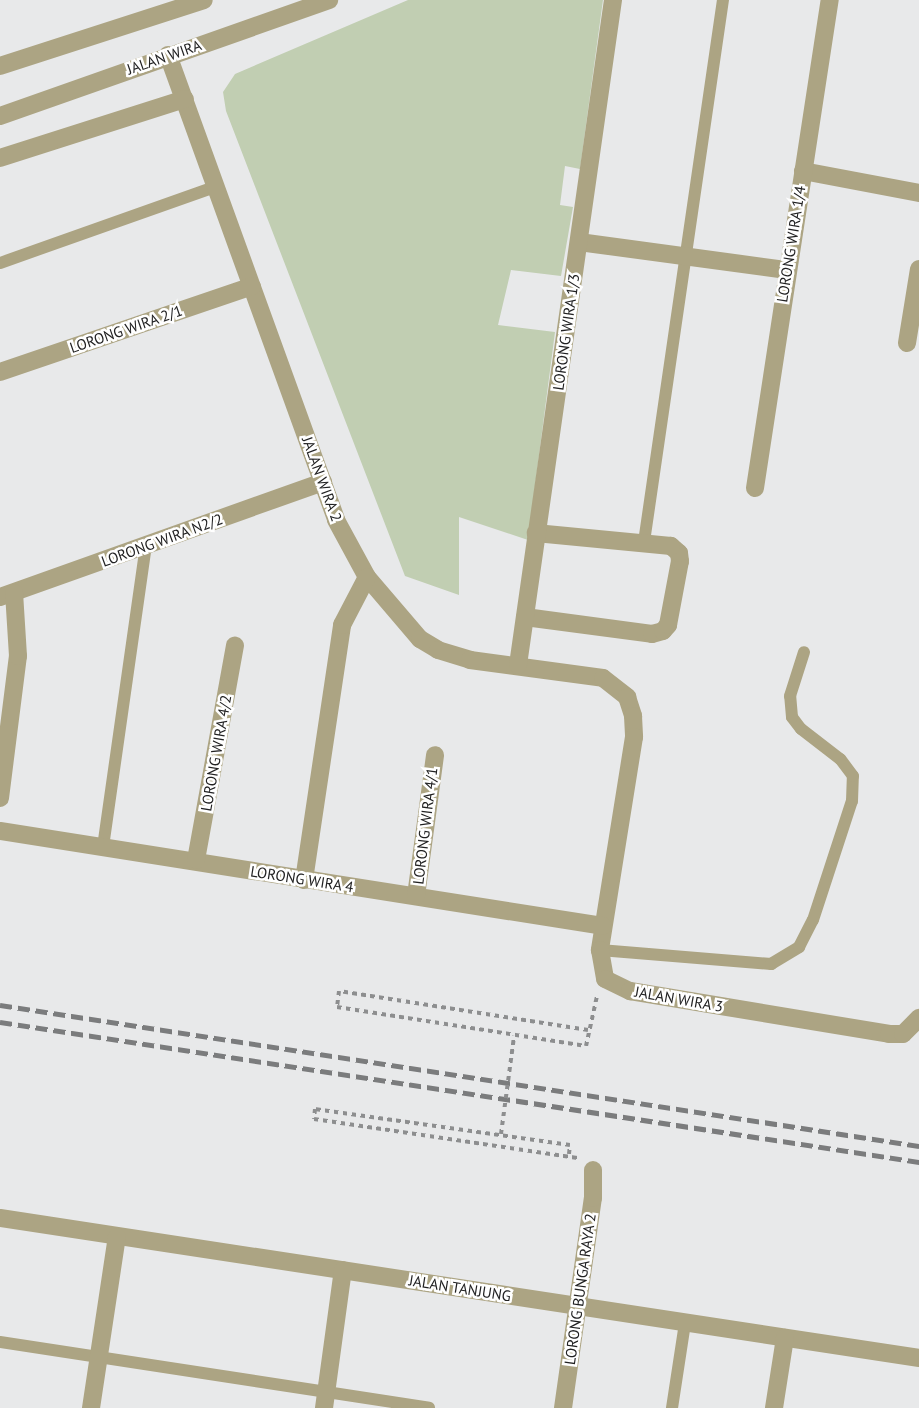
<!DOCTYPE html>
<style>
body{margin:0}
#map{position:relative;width:919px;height:1408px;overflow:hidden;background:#e8e9ea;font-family:"PT Sans",sans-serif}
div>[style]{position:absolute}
.green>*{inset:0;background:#c1ceb2}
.path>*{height:4px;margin-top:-2px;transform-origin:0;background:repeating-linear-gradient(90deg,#8d8e8f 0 4.5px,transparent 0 9px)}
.service>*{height:12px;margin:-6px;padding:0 6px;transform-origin:6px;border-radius:6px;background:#aca483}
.minor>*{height:18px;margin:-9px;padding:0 9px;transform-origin:9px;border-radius:9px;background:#aca483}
.rail>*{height:4.5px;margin-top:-2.25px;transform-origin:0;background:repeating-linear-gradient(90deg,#7b7c7d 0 12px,transparent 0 18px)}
.path-bridge>*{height:4px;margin-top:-2px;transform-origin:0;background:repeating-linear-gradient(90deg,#8d8e8f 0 4.5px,transparent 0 9px)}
span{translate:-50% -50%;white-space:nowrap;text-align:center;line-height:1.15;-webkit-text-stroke:5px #fff;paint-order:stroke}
.street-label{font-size:15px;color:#212122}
</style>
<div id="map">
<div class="green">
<i style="clip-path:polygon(408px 0,603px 0,580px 169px,565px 166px,560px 205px,573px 207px,561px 276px,511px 270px,498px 325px,555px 332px,528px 540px,459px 517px,459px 595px,405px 576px,226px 111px,223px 92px,235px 74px)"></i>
</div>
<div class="path">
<i style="left:588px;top:1030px;width:252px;rotate:-171.1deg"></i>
<i style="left:339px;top:991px;width:16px;rotate:97deg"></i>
<i style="left:337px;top:1007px;width:252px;rotate:8.9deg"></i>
<i style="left:586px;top:1046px;width:51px;rotate:-77.6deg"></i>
<i style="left:569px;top:1154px;width:9px;rotate:-84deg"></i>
<i style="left:570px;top:1145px;width:258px;rotate:-172deg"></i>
<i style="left:315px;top:1109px;width:10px;rotate:96deg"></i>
<i style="left:314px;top:1119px;width:268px;rotate:8.4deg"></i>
</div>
<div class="service">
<i style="left:0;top:263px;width:230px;rotate:-19.5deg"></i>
<i style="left:644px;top:542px;width:548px;rotate:-81.71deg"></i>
<i style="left:103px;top:847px;width:304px;rotate:-81.9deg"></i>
<i style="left:600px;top:950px;width:172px;rotate:4.7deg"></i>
<i style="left:771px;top:964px;width:33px;rotate:-31deg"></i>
<i style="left:799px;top:947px;width:30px;rotate:-63deg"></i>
<i style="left:813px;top:920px;width:125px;rotate:-71.9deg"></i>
<i style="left:852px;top:801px;width:25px;rotate:-88deg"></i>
<i style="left:853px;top:776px;width:21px;rotate:-127deg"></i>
<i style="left:840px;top:759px;width:49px;rotate:-142.4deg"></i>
<i style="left:801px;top:729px;width:15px;rotate:-127deg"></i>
<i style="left:792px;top:717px;width:21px;rotate:-95deg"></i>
<i style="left:790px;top:696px;width:46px;rotate:-72.3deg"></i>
<i style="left:0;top:1342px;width:434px;rotate:8.7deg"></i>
<i style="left:672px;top:1408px;width:86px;rotate:-81.3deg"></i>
</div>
<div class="minor">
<i style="left:168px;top:55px;width:494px;rotate:70.1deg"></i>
<i style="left:336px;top:520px;width:65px;rotate:61.5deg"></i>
<i style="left:367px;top:577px;width:82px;rotate:49.5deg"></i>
<i style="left:420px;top:639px;width:21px;rotate:31deg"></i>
<i style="left:438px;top:650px;width:34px;rotate:17deg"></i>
<i style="left:470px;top:660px;width:134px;rotate:7.7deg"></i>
<i style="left:603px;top:678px;width:31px;rotate:38deg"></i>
<i style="left:627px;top:697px;width:20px;rotate:72deg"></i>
<i style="left:633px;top:716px;width:21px;rotate:87deg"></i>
<i style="left:634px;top:737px;width:216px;rotate:99.1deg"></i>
<i style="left:600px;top:950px;width:29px;rotate:80deg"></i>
<i style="left:605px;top:979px;width:28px;rotate:26deg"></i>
<i style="left:630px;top:991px;width:263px;rotate:9.4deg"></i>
<i style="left:889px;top:1034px;width:14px"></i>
<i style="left:903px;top:1034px;width:23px;rotate:-45deg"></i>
<i style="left:0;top:66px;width:214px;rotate:-17.9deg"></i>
<i style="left:0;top:116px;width:349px;rotate:-19.4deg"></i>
<i style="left:0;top:158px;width:194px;rotate:-17.7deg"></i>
<i style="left:803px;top:171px;width:118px;rotate:10.7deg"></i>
<i style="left:579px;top:242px;width:210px;rotate:7.7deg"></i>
<i style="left:907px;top:343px;width:75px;rotate:-80.8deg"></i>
<i style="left:0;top:372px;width:266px;rotate:-18.8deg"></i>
<i style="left:755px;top:488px;width:494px;rotate:-81.3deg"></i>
<i style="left:0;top:597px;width:343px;rotate:-19.6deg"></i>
<i style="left:525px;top:617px;width:128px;rotate:7.6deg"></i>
<i style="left:652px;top:634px;width:11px;rotate:-15deg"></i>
<i style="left:663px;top:631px;width:8px;rotate:-50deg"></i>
<i style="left:668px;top:625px;width:65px;rotate:-79.4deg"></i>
<i style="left:680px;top:561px;width:8px;rotate:-97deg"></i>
<i style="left:679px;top:553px;width:11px;rotate:-139deg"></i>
<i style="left:671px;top:546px;width:136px;rotate:-174.5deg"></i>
<i style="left:518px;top:665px;width:672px;rotate:-81.87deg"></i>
<i style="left:0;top:798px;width:143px;rotate:-82.8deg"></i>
<i style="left:18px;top:656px;width:63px;rotate:-93.6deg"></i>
<i style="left:0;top:831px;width:610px;rotate:8.95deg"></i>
<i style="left:196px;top:860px;width:218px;rotate:-79.7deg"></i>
<i style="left:304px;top:880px;width:258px;rotate:-81.5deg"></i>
<i style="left:342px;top:625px;width:54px;rotate:-62.5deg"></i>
<i style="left:416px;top:896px;width:142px;rotate:-82.3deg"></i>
<i style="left:0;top:1218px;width:930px;rotate:8.66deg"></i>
<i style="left:91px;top:1408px;width:173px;rotate:-81.4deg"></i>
<i style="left:324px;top:1408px;width:139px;rotate:-82.2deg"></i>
<i style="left:563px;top:1408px;width:212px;rotate:-81.9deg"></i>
<i style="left:593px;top:1198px;width:28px;rotate:-90deg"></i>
<i style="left:774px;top:1408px;width:71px;rotate:-81.1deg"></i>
</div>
<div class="rail">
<i style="left:0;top:1005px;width:930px;rotate:8.72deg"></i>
<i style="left:0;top:1022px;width:930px;rotate:8.66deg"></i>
</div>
<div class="path-bridge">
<i style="left:501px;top:1134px;width:99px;rotate:-82.4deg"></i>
</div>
<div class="street-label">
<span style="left:164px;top:57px;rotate:-19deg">JALAN WIRA</span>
<span style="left:791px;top:244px;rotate:-81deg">LORONG WIRA 1/4</span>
<span style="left:126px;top:329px;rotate:-19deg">LORONG WIRA 2/1</span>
<span style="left:566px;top:332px;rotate:-82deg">LORONG WIRA 1/3</span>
<span style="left:322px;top:479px;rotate:70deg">JALAN WIRA 2</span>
<span style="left:162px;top:540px;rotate:-20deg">LORONG WIRA N2/2</span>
<span style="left:216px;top:753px;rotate:-80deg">LORONG WIRA 4/2</span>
<span style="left:425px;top:826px;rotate:-83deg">LORONG WIRA 4/1</span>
<span style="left:302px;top:879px;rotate:9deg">LORONG WIRA 4</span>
<span style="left:679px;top:999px;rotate:10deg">JALAN WIRA 3</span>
<span style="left:460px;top:1288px;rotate:9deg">JALAN TANJUNG</span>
<span style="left:580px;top:1289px;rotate:-82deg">LORONG BUNGA RAYA 2</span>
</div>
</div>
